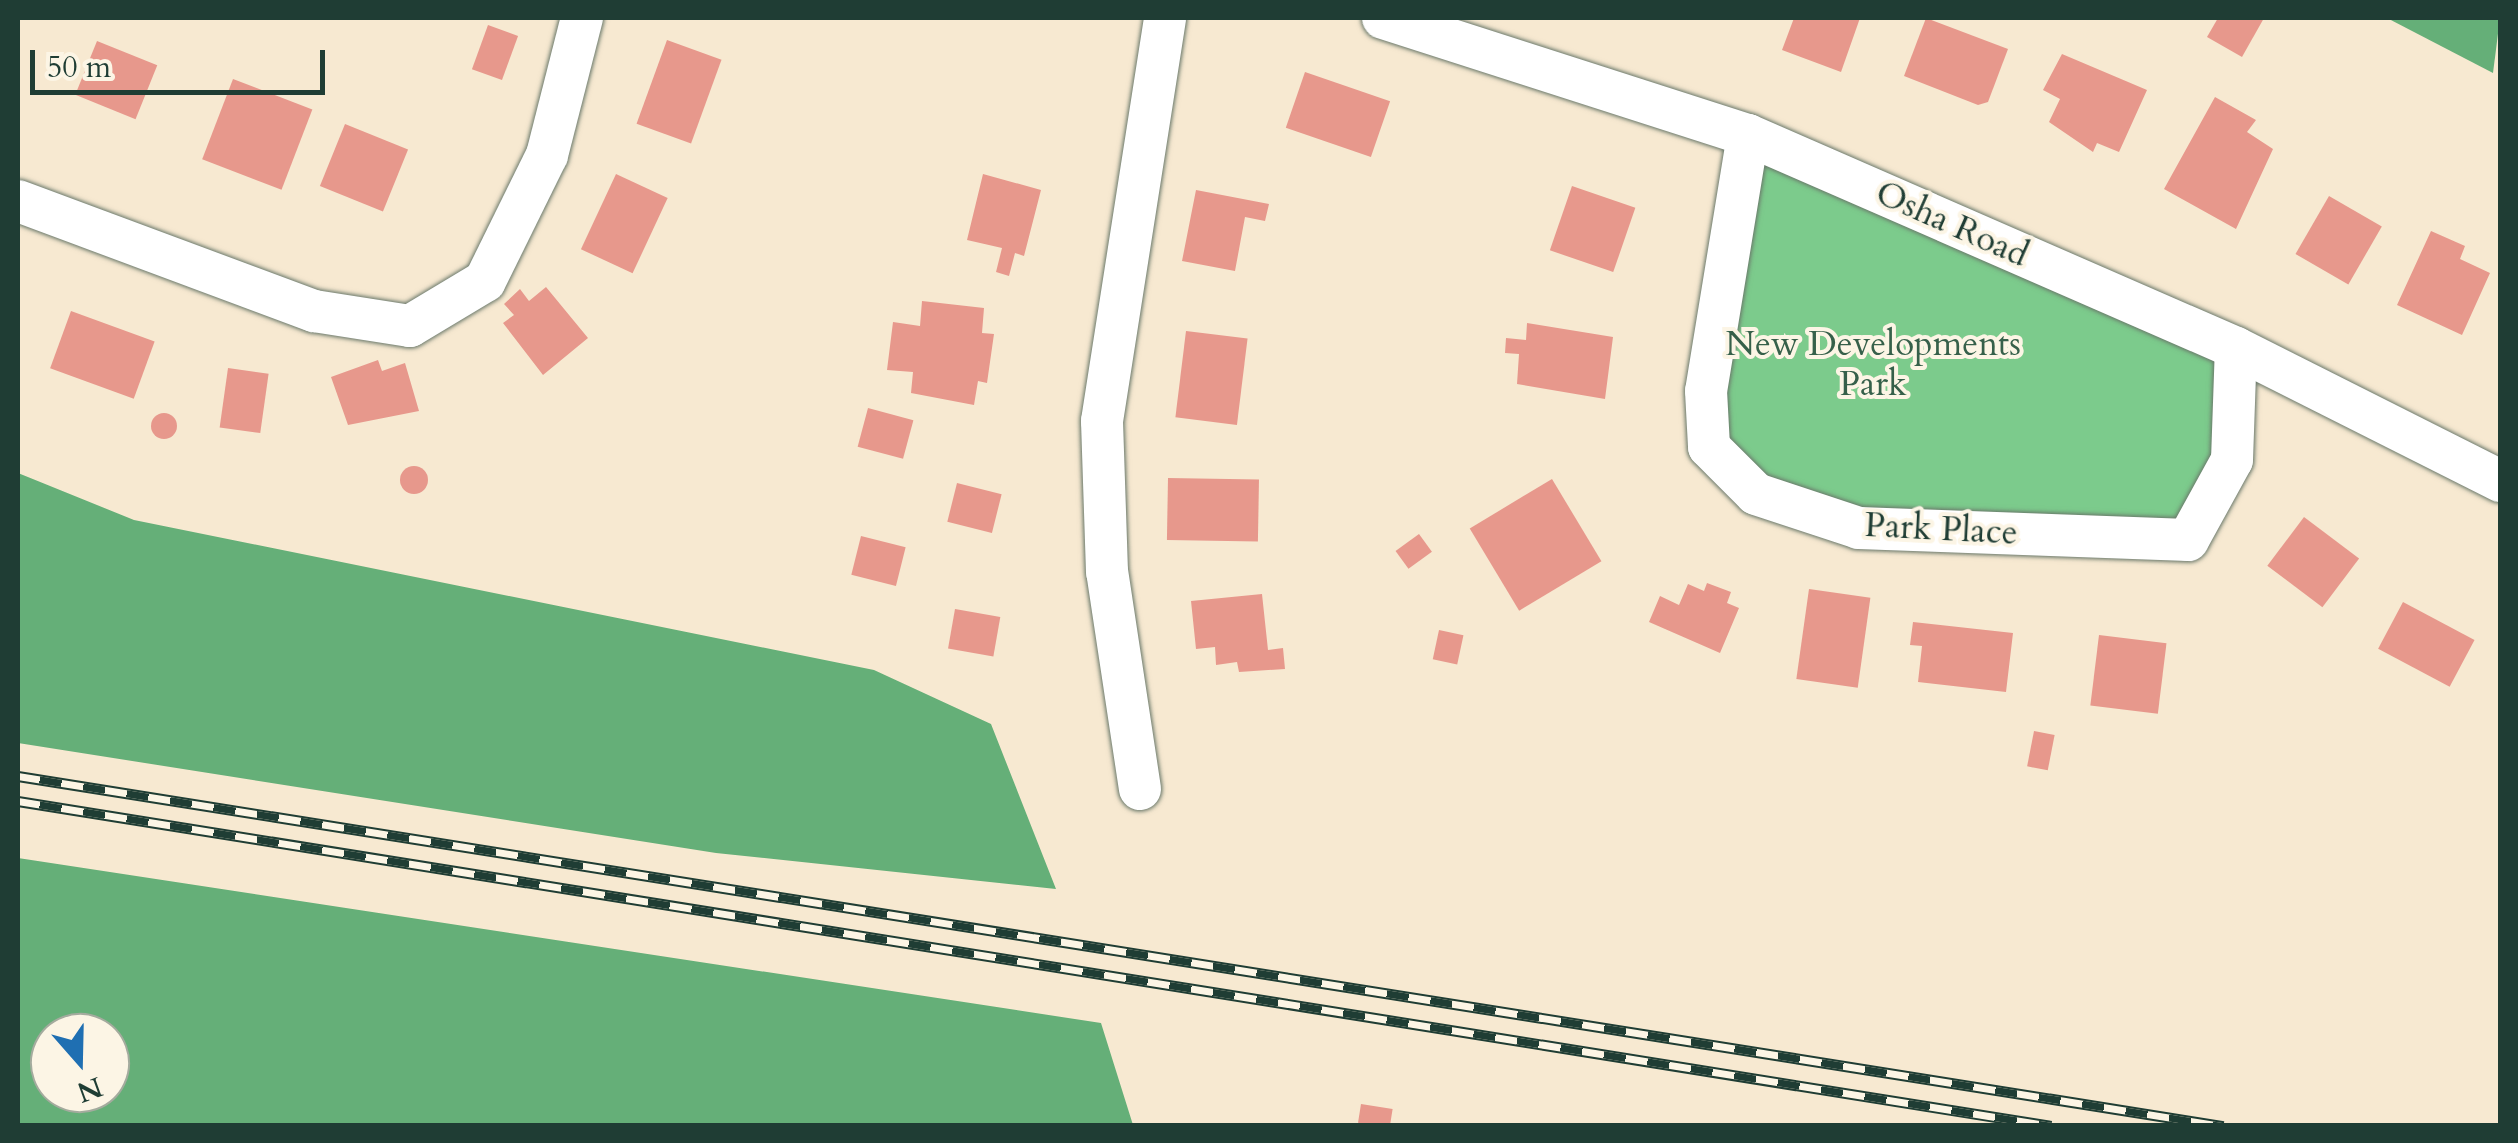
<!DOCTYPE html>
<style>
body{margin:0}
#map{position:relative;width:2518px;height:1143px;overflow:hidden;background:#f7e9d1;font-family:Cardo,serif}
div>[style]{position:absolute}
.green>*{inset:0;background:#7ccb8c}
.forest>*{inset:0;background:#65af78}
.building>*{inset:0;background:#e7988c;transform-origin:0 0}
.round{border-radius:50%}
.roads{filter:drop-shadow(0 0 2px #6b796b) drop-shadow(0 0 2px #6b796b)}
.street>*{height:42px;margin:-21px;padding:0 21px;transform-origin:21px;border-radius:21px;background:#fff}
.rail>*{height:11px;margin-top:-5.5px;transform-origin:0;background:repeating-linear-gradient(90deg,#fcf5e5 0 22px,#1f3d34 0 44px);box-sizing:border-box;border-block:2px solid #1f3d34}
span{translate:-50% -50%;white-space:nowrap;text-align:center;line-height:1.15;-webkit-text-stroke:8px #fcf5e5;paint-order:stroke}
.street-label{font-size:35px;color:#1f3d34}
.park-label{font-size:35px;color:#36604a}
.frame{position:absolute;inset:0;border:20px solid #1f3d34;pointer-events:none}
.north{position:absolute;left:30px;top:1013px;width:100px;height:100px;box-sizing:border-box;background:#fcf5e5;border:2px solid #a4ab9e;border-radius:50%;rotate:160deg;font-size:28px;font-weight:700;line-height:40px;text-align:center;color:#1f3d34}
.north::after{content:'';display:block;margin:auto;width:35px;height:45px;background:#1f6fb2;clip-path:polygon(50% 0,100% 100%,50% 72%,0 100%)}
.scale{position:absolute;left:30px;top:50px;width:295px;height:45px;box-sizing:border-box;border:5px solid #1f3d34;border-top:0;padding-left:12px;font-size:30px;line-height:35px;white-space:nowrap;color:#1f3d34;-webkit-text-stroke:8px #fcf5e5;paint-order:stroke}
</style>
<div id="map">
<div class="green">
<i style="clip-path:polygon(1748px 135px,2236px 348px,2232px 460px,2188px 540px,1859px 528px,1756px 494px,1706px 391px)"></i>
</div>
<div class="forest">
<i style="clip-path:polygon(2387px 18px,2500px 18px,2493px 73px)"></i>
<i style="clip-path:polygon(18px 473px,134px 520px,874px 670px,991px 724px,1056px 889px,716px 853px,18px 743px)"></i>
<i style="clip-path:polygon(evenodd,18px 858px,1101px 1023px,1133px 1125px,18px 1125px,18px 858px,50px 1033px,110px 1033px,110px 1093px,50px 1093px,50px 1033px)"></i>
</div>
<div class="building">
<i style="clip-path:polygon(1794px 18px,1860px 18px,1841px 72px,1782px 50px)"></i>
<i style="clip-path:polygon(1926px 18px,2008px 49px,1988px 102px,1978px 105px,1904px 76px)"></i>
<i style="clip-path:polygon(2218px 18px,2264px 18px,2242px 57px,2207px 37px)"></i>
<i style="left:488px;top:25px;width:32px;height:47px;rotate:20deg"></i>
<i style="left:667px;top:40px;width:58px;height:89px;rotate:20deg"></i>
<i style="left:97px;top:41px;width:65px;height:58px;rotate:22deg"></i>
<i style="clip-path:polygon(2062px 54px,2147px 90px,2119px 152px,2097px 143px,2093px 152px,2049px 122px,2060px 99px,2043px 90px)"></i>
<i style="left:1305px;top:72px;width:90px;height:59px;rotate:19deg"></i>
<i style="left:233px;top:79px;width:85px;height:86px;rotate:21deg"></i>
<i style="clip-path:polygon(2215px 97px,2256px 120px,2247px 132px,2273px 149px,2236px 229px,2164px 189px)"></i>
<i style="left:345px;top:124px;width:68px;height:67px;rotate:22deg"></i>
<i style="left:616px;top:174px;width:57px;height:83px;rotate:25deg"></i>
<i style="clip-path:polygon(983px 174px,1041px 190px,1024px 256px,1015px 253px,1009px 276px,996px 272px,1002px 248px,967px 240px)"></i>
<i style="left:1572px;top:186px;width:67px;height:68px;rotate:19deg"></i>
<i style="clip-path:polygon(1196px 190px,1269px 204px,1265px 221px,1245px 217px,1235px 271px,1182px 261px)"></i>
<i style="left:2329px;top:196px;width:61px;height:67px;rotate:30deg"></i>
<i style="clip-path:polygon(2431px 231px,2465px 246px,2460px 259px,2490px 273px,2462px 335px,2397px 305px)"></i>
<i style="clip-path:polygon(546px 287px,588px 338px,543px 375px,503px 323px,514px 315px,504px 304px,520px 289px,529px 301px)"></i>
<i style="clip-path:polygon(922px 301px,984px 308px,982px 333px,994px 334px,987px 383px,978px 381px,974px 405px,911px 393px,913px 372px,887px 370px,893px 322px,920px 326px)"></i>
<i style="left:71px;top:311px;width:89px;height:61px;rotate:20deg"></i>
<i style="clip-path:polygon(1527px 323px,1613px 337px,1605px 399px,1517px 384px,1519px 354px,1505px 353px,1506px 338px,1526px 340px)"></i>
<i style="left:1186px;top:331px;width:62px;height:87px;rotate:7deg"></i>
<i style="clip-path:polygon(378px 360px,382px 371px,405px 363px,419px 411px,348px 425px,331px 377px)"></i>
<i style="left:228px;top:368px;width:41px;height:60px;rotate:8deg"></i>
<i style="left:868px;top:408px;width:47px;height:40px;rotate:15deg"></i>
<i class="round" style="left:151px;top:413px;width:26px;height:26px"></i>
<i class="round" style="left:400px;top:466px;width:28px;height:28px"></i>
<i style="left:1168px;top:478px;width:91px;height:62px;rotate:1deg"></i>
<i style="left:1552px;top:479px;width:96px;height:96px;rotate:59deg"></i>
<i style="left:957px;top:483px;width:46px;height:40px;rotate:14deg"></i>
<i style="left:2304px;top:517px;width:69px;height:61px;rotate:37deg"></i>
<i style="left:1419px;top:534px;width:22px;height:29px;rotate:54deg"></i>
<i style="left:861px;top:536px;width:46px;height:40px;rotate:14deg"></i>
<i style="clip-path:polygon(1707px 583px,1731px 592px,1727px 603px,1739px 608px,1720px 653px,1649px 622px,1660px 596px,1679px 605px,1688px 584px,1704px 591px)"></i>
<i style="left:1809px;top:589px;width:62px;height:91px;rotate:8deg"></i>
<i style="clip-path:polygon(1262px 594px,1268px 650px,1283px 648px,1285px 669px,1239px 672px,1237px 662px,1216px 665px,1215px 647px,1196px 649px,1191px 601px)"></i>
<i style="left:2403px;top:602px;width:81px;height:53px;rotate:28deg"></i>
<i style="left:955px;top:609px;width:46px;height:40px;rotate:10deg"></i>
<i style="clip-path:polygon(1913px 622px,2013px 633px,2006px 692px,1918px 682px,1922px 646px,1910px 645px)"></i>
<i style="left:1439px;top:630px;width:25px;height:30px;rotate:12deg"></i>
<i style="left:2099px;top:635px;width:68px;height:71px;rotate:7deg"></i>
<i style="left:2034px;top:731px;width:21px;height:36px;rotate:11deg"></i>
<i style="left:1361px;top:1104px;width:32px;height:19px;rotate:9deg"></i>
</div>
<div class="roads">
<div class="street">
<i style="left:1383px;top:18px;width:383px;rotate:17.8deg"></i>
<i style="left:1748px;top:135px;width:532px;rotate:23.58deg"></i>
<i style="left:2236px;top:348px;width:296px;rotate:26.7deg"></i>
<i style="left:1748px;top:135px;width:259px;rotate:99.3deg"></i>
<i style="left:1706px;top:391px;width:56px;rotate:86.9deg"></i>
<i style="left:1709px;top:447px;width:66px;rotate:45deg"></i>
<i style="left:1756px;top:494px;width:108px;rotate:18.3deg"></i>
<i style="left:1859px;top:528px;width:329px;rotate:2.1deg"></i>
<i style="left:2188px;top:540px;width:91px;rotate:-61.2deg"></i>
<i style="left:2232px;top:460px;width:112px;rotate:-88deg"></i>
<i style="left:18px;top:201px;width:316px;rotate:20.4deg"></i>
<i style="left:314px;top:311px;width:97px;rotate:8.9deg"></i>
<i style="left:410px;top:326px;width:87px;rotate:-31deg"></i>
<i style="left:485px;top:281px;width:140px;rotate:-63.8deg"></i>
<i style="left:547px;top:155px;width:141px;rotate:-75.7deg"></i>
<i style="left:1140px;top:789px;width:219px;rotate:-98.6deg"></i>
<i style="left:1107px;top:572px;width:151px;rotate:-91.9deg"></i>
<i style="left:1102px;top:421px;width:408px;rotate:-81.1deg"></i>
</div>
</div>
<div class="rail">
<i style="left:18px;top:776px;width:2233px;rotate:9.02deg"></i>
<i style="left:18px;top:801px;width:2059px;rotate:9.08deg"></i>
</div>
<div class="street-label">
<span style="left:1952px;top:224px;rotate:24deg">Osha Road</span>
<span style="left:1941px;top:529px;rotate:3deg">Park Place</span>
</div>
<div class="park-label">
<span style="left:1873px;top:364px">New Developments<br>Park</span>
</div>
<div class="frame"></div>
<div class="north">N</div>
<div class="scale">50 m</div>
</div>
